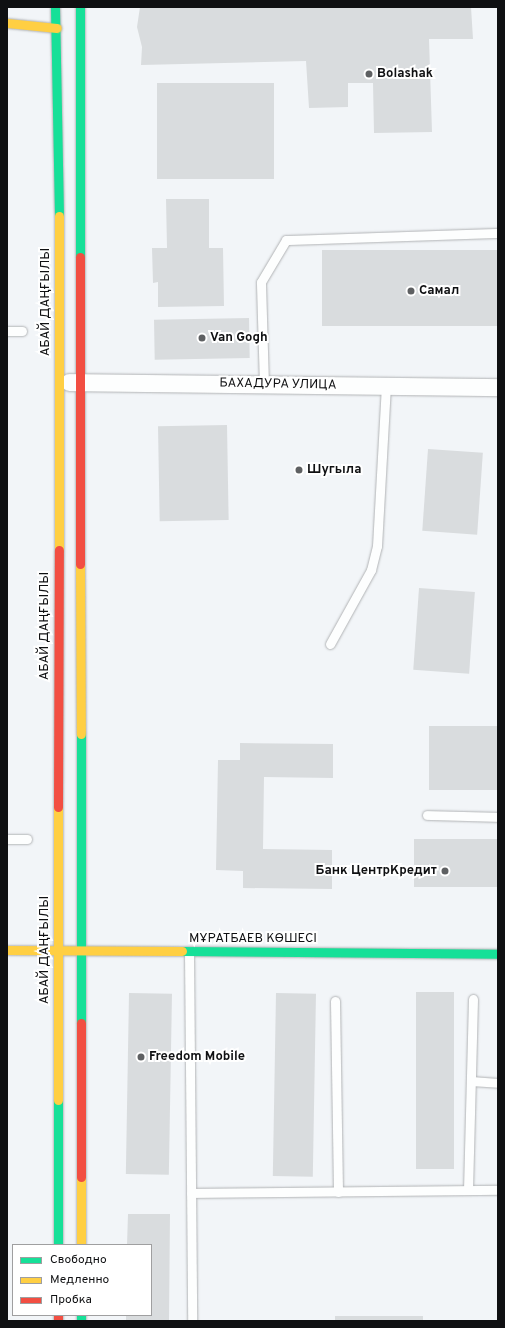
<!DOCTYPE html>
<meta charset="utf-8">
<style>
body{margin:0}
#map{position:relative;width:505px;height:1328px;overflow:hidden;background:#f2f5f8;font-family:Overpass,sans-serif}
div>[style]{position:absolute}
.building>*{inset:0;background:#d9dcde;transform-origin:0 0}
.roads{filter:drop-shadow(0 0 1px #b1b3b5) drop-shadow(0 0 1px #b1b3b5)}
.lane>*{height:9px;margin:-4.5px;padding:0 4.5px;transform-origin:4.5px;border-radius:4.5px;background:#fdfefe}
.street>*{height:17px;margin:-8.5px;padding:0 8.5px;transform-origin:8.5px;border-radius:8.5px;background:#fdfefe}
.fast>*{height:9px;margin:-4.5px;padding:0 4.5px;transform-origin:4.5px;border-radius:4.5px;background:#16e098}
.slow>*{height:9px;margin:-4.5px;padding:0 4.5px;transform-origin:4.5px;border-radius:4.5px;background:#ffcf43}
.jam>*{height:9px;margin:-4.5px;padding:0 4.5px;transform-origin:4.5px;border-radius:4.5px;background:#f24e42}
.dots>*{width:11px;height:11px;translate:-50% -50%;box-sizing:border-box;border:2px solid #fff;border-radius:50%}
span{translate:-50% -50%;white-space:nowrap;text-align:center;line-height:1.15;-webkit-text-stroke:4px #fff;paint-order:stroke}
.poi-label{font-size:13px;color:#0f1012;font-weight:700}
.left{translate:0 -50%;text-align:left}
.right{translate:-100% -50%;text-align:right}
.street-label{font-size:13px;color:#0f1012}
.frame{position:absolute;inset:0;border:8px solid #0f1012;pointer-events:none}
.legend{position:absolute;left:12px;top:1244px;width:140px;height:72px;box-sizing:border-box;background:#fff;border:1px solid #9f9fa0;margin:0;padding:5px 7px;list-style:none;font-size:12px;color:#0f1012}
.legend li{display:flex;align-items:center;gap:8px;height:20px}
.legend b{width:20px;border:1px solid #9f9fa0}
</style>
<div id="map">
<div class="building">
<i style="clip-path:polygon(140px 7px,471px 7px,473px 39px,429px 39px,432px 132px,374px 133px,373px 83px,348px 83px,348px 107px,309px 108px,306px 61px,141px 65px,142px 47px,137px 27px)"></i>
<i style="left:274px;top:83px;width:96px;height:117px;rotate:90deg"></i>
<i style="clip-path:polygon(166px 199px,209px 199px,209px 248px,223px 248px,224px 306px,158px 307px,158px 282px,153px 283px,152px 248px,167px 248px)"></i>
<i style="left:498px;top:250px;width:76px;height:176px;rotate:90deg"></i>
<i style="left:249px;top:318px;width:40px;height:95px;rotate:89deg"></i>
<i style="left:227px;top:425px;width:95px;height:69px;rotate:89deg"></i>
<i style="left:428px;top:449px;width:55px;height:82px;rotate:4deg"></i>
<i style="left:419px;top:588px;width:56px;height:82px;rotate:4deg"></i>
<i style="left:429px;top:726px;width:69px;height:64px"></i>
<i style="clip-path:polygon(240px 743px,333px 744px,333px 778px,264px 777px,263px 849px,332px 850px,332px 889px,243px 888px,243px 871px,216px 870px,218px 760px,240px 760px)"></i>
<i style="left:414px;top:839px;width:84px;height:48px"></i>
<i style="left:416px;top:992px;width:38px;height:177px"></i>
<i style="left:129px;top:993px;width:43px;height:181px;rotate:1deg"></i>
<i style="left:276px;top:993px;width:40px;height:183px;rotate:1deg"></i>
<i style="clip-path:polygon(128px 1214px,170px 1214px,169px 1321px,126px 1321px,126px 1315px,151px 1315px,151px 1245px,127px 1245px)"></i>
<i style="left:335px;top:1316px;width:88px;height:5px"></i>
</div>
<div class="roads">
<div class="lane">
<i style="left:7px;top:331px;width:15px"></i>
<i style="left:264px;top:385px;width:103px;rotate:-91.7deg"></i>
<i style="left:261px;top:282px;width:49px;rotate:-59.2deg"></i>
<i style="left:286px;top:240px;width:212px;rotate:-1.9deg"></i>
<i style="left:330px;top:644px;width:85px;rotate:-61deg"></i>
<i style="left:371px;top:570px;width:25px;rotate:-76deg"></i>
<i style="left:377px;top:546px;width:160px;rotate:-86.8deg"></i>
<i style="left:427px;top:815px;width:71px;rotate:1.6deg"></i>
<i style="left:7px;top:839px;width:20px"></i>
<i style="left:189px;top:951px;width:370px;rotate:89.5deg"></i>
<i style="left:335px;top:1001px;width:191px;rotate:89.1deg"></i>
<i style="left:471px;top:1081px;width:27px;rotate:4deg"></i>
<i style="left:468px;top:1190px;width:191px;rotate:-88.5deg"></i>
<i style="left:191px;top:1193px;width:307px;rotate:-0.6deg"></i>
</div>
<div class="street">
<i style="left:69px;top:382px;width:429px;rotate:0.7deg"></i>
</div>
<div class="fast">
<i style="left:55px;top:7px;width:209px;rotate:88.9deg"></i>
<i style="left:80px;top:7px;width:250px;rotate:90deg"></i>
<i style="left:81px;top:734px;width:289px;rotate:90deg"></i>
<i style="left:182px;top:951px;width:316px;rotate:0.5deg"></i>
<i style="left:58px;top:1245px;width:145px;rotate:-90deg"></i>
<i style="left:81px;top:1315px;width:6px;rotate:90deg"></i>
</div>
<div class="slow">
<i style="left:7px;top:23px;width:50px;rotate:5.7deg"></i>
<i style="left:59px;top:550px;width:334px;rotate:-90deg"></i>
<i style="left:80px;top:564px;width:170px;rotate:89.7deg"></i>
<i style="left:7px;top:950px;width:175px;rotate:0.3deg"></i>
<i style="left:58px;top:1100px;width:293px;rotate:-90deg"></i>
<i style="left:81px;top:1177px;width:68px;rotate:90deg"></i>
</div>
<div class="jam">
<i style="left:80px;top:257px;width:307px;rotate:90deg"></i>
<i style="left:58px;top:807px;width:257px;rotate:-89.8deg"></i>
<i style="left:81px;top:1023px;width:154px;rotate:90deg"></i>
<i style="left:58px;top:1315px;width:6px;rotate:90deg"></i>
</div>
</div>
<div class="dots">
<i style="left:369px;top:74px;background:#5e6062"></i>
<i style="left:411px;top:291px;background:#5e6062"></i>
<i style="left:202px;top:338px;background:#5e6062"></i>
<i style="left:299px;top:470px;background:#5e6062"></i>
<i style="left:445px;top:871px;background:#5e6062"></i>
<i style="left:141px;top:1057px;background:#5e6062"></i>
</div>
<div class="poi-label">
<span class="left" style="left:377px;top:74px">Bolashak</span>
<span class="left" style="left:419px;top:291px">Самал</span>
<span class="left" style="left:210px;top:338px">Van Gogh</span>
<span class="left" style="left:307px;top:470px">Шугыла</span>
<span class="right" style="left:437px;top:871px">Банк ЦентрКредит</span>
<span class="left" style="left:149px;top:1057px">Freedom Mobile</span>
</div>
<div class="street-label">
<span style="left:46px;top:302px;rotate:-90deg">АБАЙ ДАҢҒЫЛЫ</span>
<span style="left:278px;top:385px;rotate:1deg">БАХАДУРА УЛИЦА</span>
<span style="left:45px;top:626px;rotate:-90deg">АБАЙ ДАҢҒЫЛЫ</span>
<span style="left:253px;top:939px">МҰРАТБАЕВ КӨШЕСІ</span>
<span style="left:45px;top:950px;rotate:-90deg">АБАЙ ДАҢҒЫЛЫ</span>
</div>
<div class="frame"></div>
<ul class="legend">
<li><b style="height:5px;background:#16e098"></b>Свободно</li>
<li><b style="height:5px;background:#ffcf43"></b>Медленно</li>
<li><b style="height:5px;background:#f24e42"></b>Пробка</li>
</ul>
</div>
